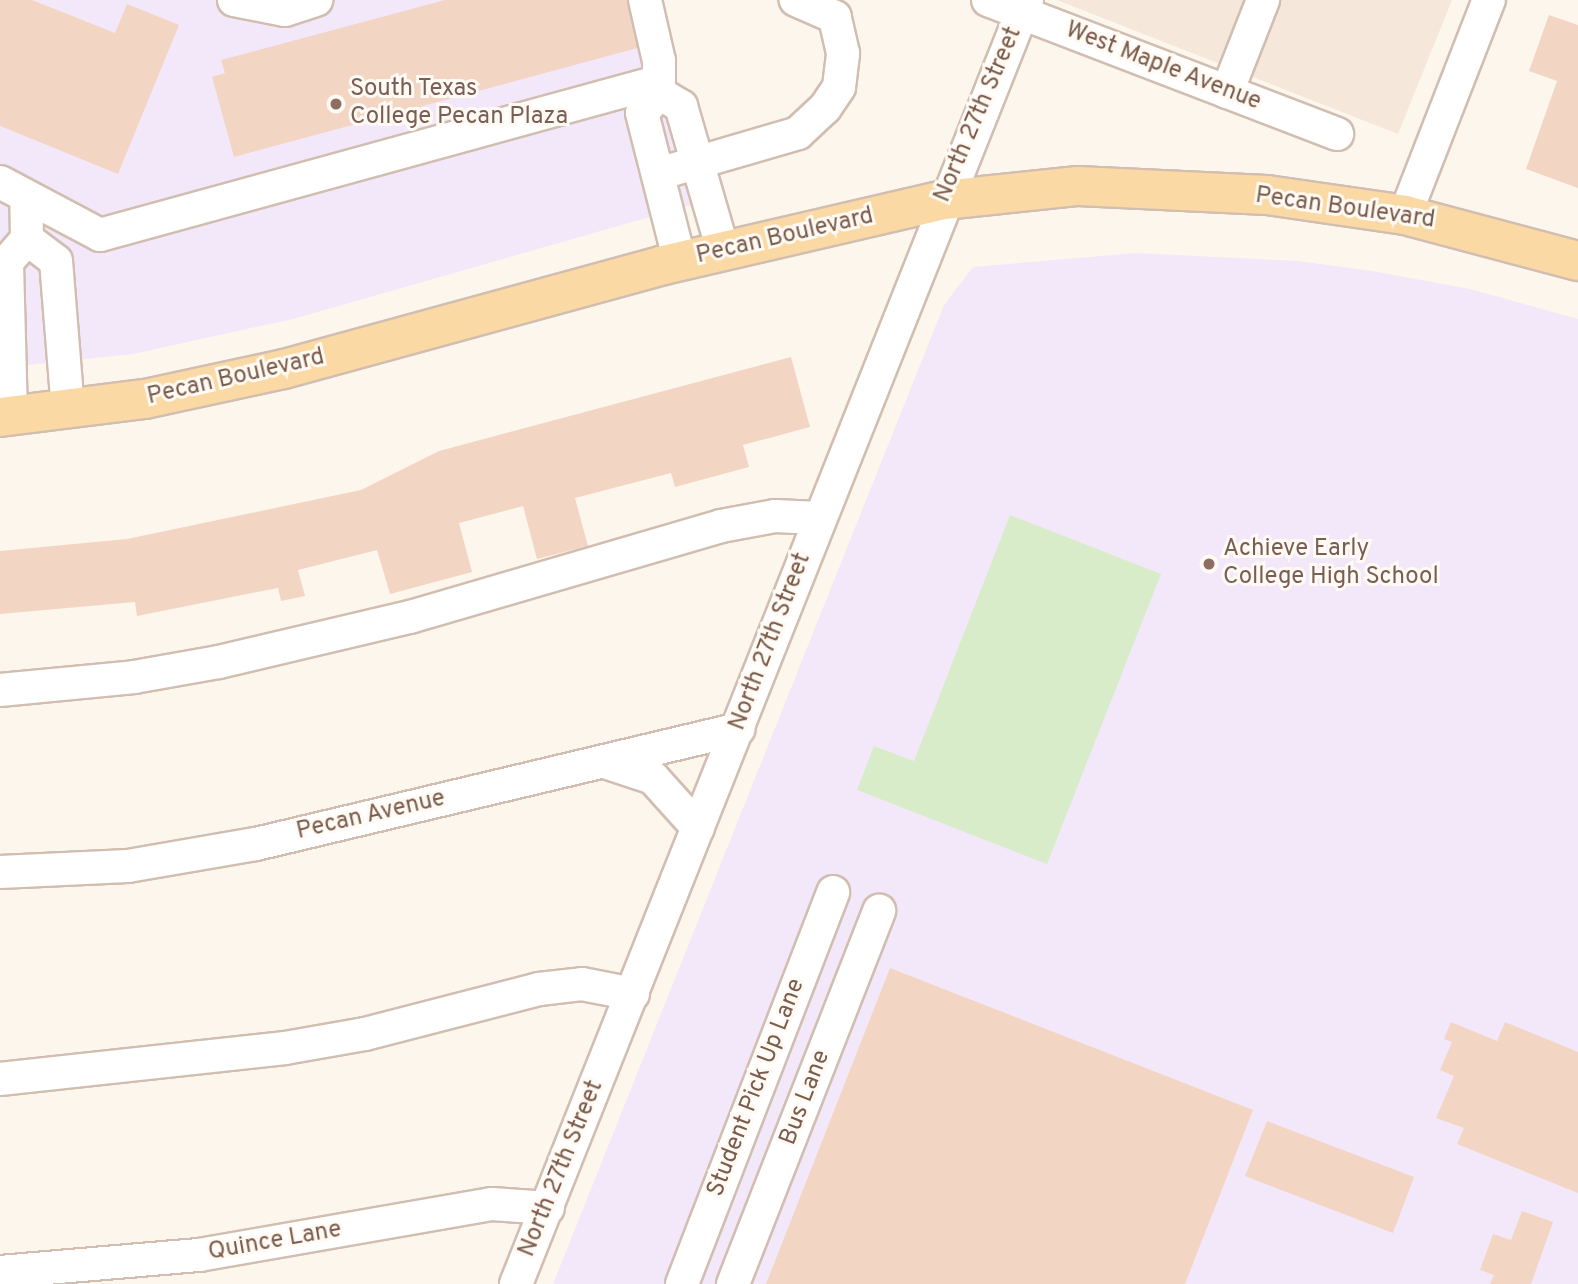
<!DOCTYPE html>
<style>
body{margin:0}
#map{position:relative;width:1578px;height:1284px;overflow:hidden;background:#fdf6ec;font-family:Overpass,sans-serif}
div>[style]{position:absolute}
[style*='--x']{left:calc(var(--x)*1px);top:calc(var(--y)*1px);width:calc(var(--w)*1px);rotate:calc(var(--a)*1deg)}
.residential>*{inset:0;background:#f5e8da}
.education>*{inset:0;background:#f3e8fa}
.green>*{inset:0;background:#d8ecc9}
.building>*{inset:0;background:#f3d5c3}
.roads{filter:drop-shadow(2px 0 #d1beb0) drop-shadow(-2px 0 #d1beb0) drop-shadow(0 2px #d1beb0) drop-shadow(0 -2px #d1beb0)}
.minor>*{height:32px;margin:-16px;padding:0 16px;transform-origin:16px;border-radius:16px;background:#fff}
.major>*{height:38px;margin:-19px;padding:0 19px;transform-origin:19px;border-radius:19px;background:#fbd9a5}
.dots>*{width:19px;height:19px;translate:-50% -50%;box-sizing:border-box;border:4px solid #fffaf3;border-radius:50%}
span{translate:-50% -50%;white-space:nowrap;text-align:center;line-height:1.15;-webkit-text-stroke:6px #fffaf3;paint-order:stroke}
.street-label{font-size:24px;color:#7a5c4d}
.education-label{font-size:24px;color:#785e54}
.left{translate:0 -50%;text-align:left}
</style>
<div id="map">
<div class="residential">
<div style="clip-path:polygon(1057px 0,1452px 0,1398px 134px)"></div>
</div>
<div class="education">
<div style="clip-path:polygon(0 0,641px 0,702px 202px,293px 319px,133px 354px,0 368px)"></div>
<div style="clip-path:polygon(1136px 253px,1298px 261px,1372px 271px,1470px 289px,1578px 319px,1578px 1284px,553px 1284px,944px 305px,973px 267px)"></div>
</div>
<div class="green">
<div style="clip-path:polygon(1010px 515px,1161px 574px,1047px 864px,857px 790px,874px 746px,914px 761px)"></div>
</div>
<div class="building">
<div style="clip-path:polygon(0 0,32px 0,115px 33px,127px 4px,179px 25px,118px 174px,0 126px)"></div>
<div style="clip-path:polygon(445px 0,633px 0,645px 46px,234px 157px,212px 77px,225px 73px,221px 60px)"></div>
<div style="clip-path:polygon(1549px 15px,1578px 25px,1578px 188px,1526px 169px,1557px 81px,1529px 71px)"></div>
<div style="clip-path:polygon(791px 357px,810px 427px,743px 445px,749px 467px,675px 487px,671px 473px,575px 498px,588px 546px,537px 559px,523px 506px,459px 523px,472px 572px,390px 594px,377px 550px,298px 570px,305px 596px,281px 601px,278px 588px,137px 616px,135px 602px,0 614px,0 551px,127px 539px,361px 490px,439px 451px)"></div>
<div style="clip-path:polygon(890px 968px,1253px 1110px,1185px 1284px,766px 1284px)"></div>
<div style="clip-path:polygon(1451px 1022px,1497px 1041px,1505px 1022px,1578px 1052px,1578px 1193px,1457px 1144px,1464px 1128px,1436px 1118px,1454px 1076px,1440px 1070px,1452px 1042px,1444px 1039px)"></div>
<div style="clip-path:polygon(1267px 1121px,1414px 1177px,1393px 1233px,1245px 1176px)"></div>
<div style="clip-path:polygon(1522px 1211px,1553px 1222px,1531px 1284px,1490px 1284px,1494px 1275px,1480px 1270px,1493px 1234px,1511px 1240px)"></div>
</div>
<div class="roads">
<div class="minor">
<div style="--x:234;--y:0;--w:52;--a:11.1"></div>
<div style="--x:285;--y:10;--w:33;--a:-18"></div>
<div style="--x:645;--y:0;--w:63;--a:77.1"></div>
<div style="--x:659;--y:61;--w:32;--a:90"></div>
<div style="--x:659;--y:93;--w:26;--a:31"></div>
<div style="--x:681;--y:106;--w:151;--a:73.8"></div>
<div style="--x:988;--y:0;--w:374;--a:21"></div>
<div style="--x:1227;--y:92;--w:99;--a:-68.6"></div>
<div style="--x:659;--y:93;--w:26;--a:130"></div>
<div style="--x:642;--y:113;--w:154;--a:75.7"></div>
<div style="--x:658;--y:174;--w:146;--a:-16.3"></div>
<div style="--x:798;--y:133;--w:37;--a:-43"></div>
<div style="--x:825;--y:108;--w:25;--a:-56"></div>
<div style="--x:839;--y:87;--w:34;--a:-83"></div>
<div style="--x:843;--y:53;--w:37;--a:-103"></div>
<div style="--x:835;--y:17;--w:43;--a:-156.4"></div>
<div style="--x:0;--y:182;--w:113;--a:27.9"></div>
<div style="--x:100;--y:235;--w:578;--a:-15.36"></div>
<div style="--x:1405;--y:215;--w:231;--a:-68.7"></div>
<div style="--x:27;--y:239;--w:36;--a:37"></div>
<div style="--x:56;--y:261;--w:150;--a:85.4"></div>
<div style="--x:11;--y:416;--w:154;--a:-91.5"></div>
<div style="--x:7;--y:262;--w:30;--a:-49"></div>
<div style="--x:27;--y:239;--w:39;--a:-91"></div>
<div style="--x:0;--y:690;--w:135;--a:-5.5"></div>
<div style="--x:134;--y:677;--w:86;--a:-10"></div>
<div style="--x:219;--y:662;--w:196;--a:-13.3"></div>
<div style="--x:410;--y:617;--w:324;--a:-16.3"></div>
<div style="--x:721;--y:526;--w:55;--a:-10.5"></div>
<div style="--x:775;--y:516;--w:44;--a:2.6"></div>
<div style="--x:605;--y:762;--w:51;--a:18.4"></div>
<div style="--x:653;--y:778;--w:67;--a:48"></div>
<div style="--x:0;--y:872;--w:128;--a:-2.7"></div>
<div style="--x:128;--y:866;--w:130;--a:-9.8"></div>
<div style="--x:256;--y:844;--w:496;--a:-13.4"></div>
<div style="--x:0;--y:1079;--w:287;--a:-6.2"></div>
<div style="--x:285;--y:1048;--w:81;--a:-9.9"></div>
<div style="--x:365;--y:1034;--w:180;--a:-14.5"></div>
<div style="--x:539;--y:989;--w:43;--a:-6.6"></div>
<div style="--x:582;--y:984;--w:52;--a:11.1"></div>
<div style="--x:0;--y:1272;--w:200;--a:-4.9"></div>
<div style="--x:199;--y:1255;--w:297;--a:-9.9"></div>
<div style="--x:492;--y:1204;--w:56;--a:4.1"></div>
<div style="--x:516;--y:1284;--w:1382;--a:-68.3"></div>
<div style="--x:682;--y:1284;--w:420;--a:-68.9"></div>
<div style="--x:733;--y:1284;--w:401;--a:-68.6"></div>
</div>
<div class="major">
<div style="--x:0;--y:417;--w:146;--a:-7.1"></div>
<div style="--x:145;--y:399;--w:142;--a:-12.2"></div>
<div style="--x:284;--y:369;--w:394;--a:-15.3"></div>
<div style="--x:664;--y:265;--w:287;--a:-13.1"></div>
<div style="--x:944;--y:200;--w:135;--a:-6"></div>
<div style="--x:1078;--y:186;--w:189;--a:2.7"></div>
<div style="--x:1267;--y:195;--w:139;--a:8.2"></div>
<div style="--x:1405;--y:215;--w:179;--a:14.9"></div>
</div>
</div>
<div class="dots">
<div style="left:336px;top:104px;background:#8d6e63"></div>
<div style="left:1209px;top:564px;background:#8d6e63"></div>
</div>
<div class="street-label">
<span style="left:1163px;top:67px;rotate:21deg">West Maple Avenue</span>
<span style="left:979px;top:115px;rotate:-67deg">North 27th Street</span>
<span style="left:1345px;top:209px;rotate:8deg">Pecan Boulevard</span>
<span style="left:785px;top:237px;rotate:-13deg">Pecan Boulevard</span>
<span style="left:236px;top:378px;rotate:-13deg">Pecan Boulevard</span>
<span style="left:771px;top:642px;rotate:-69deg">North 27th Street</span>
<span style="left:371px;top:816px;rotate:-13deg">Pecan Avenue</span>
<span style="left:757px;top:1088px;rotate:-69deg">Student Pick Up Lane</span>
<span style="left:806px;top:1098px;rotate:-69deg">Bus Lane</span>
<span style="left:562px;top:1169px;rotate:-68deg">North 27th Street</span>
<span style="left:275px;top:1242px;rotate:-10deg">Quince Lane</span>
</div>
<div class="education-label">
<span class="left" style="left:350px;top:104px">South Texas<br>College Pecan Plaza</span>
<span class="left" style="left:1223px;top:564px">Achieve Early<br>College High School</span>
</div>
</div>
